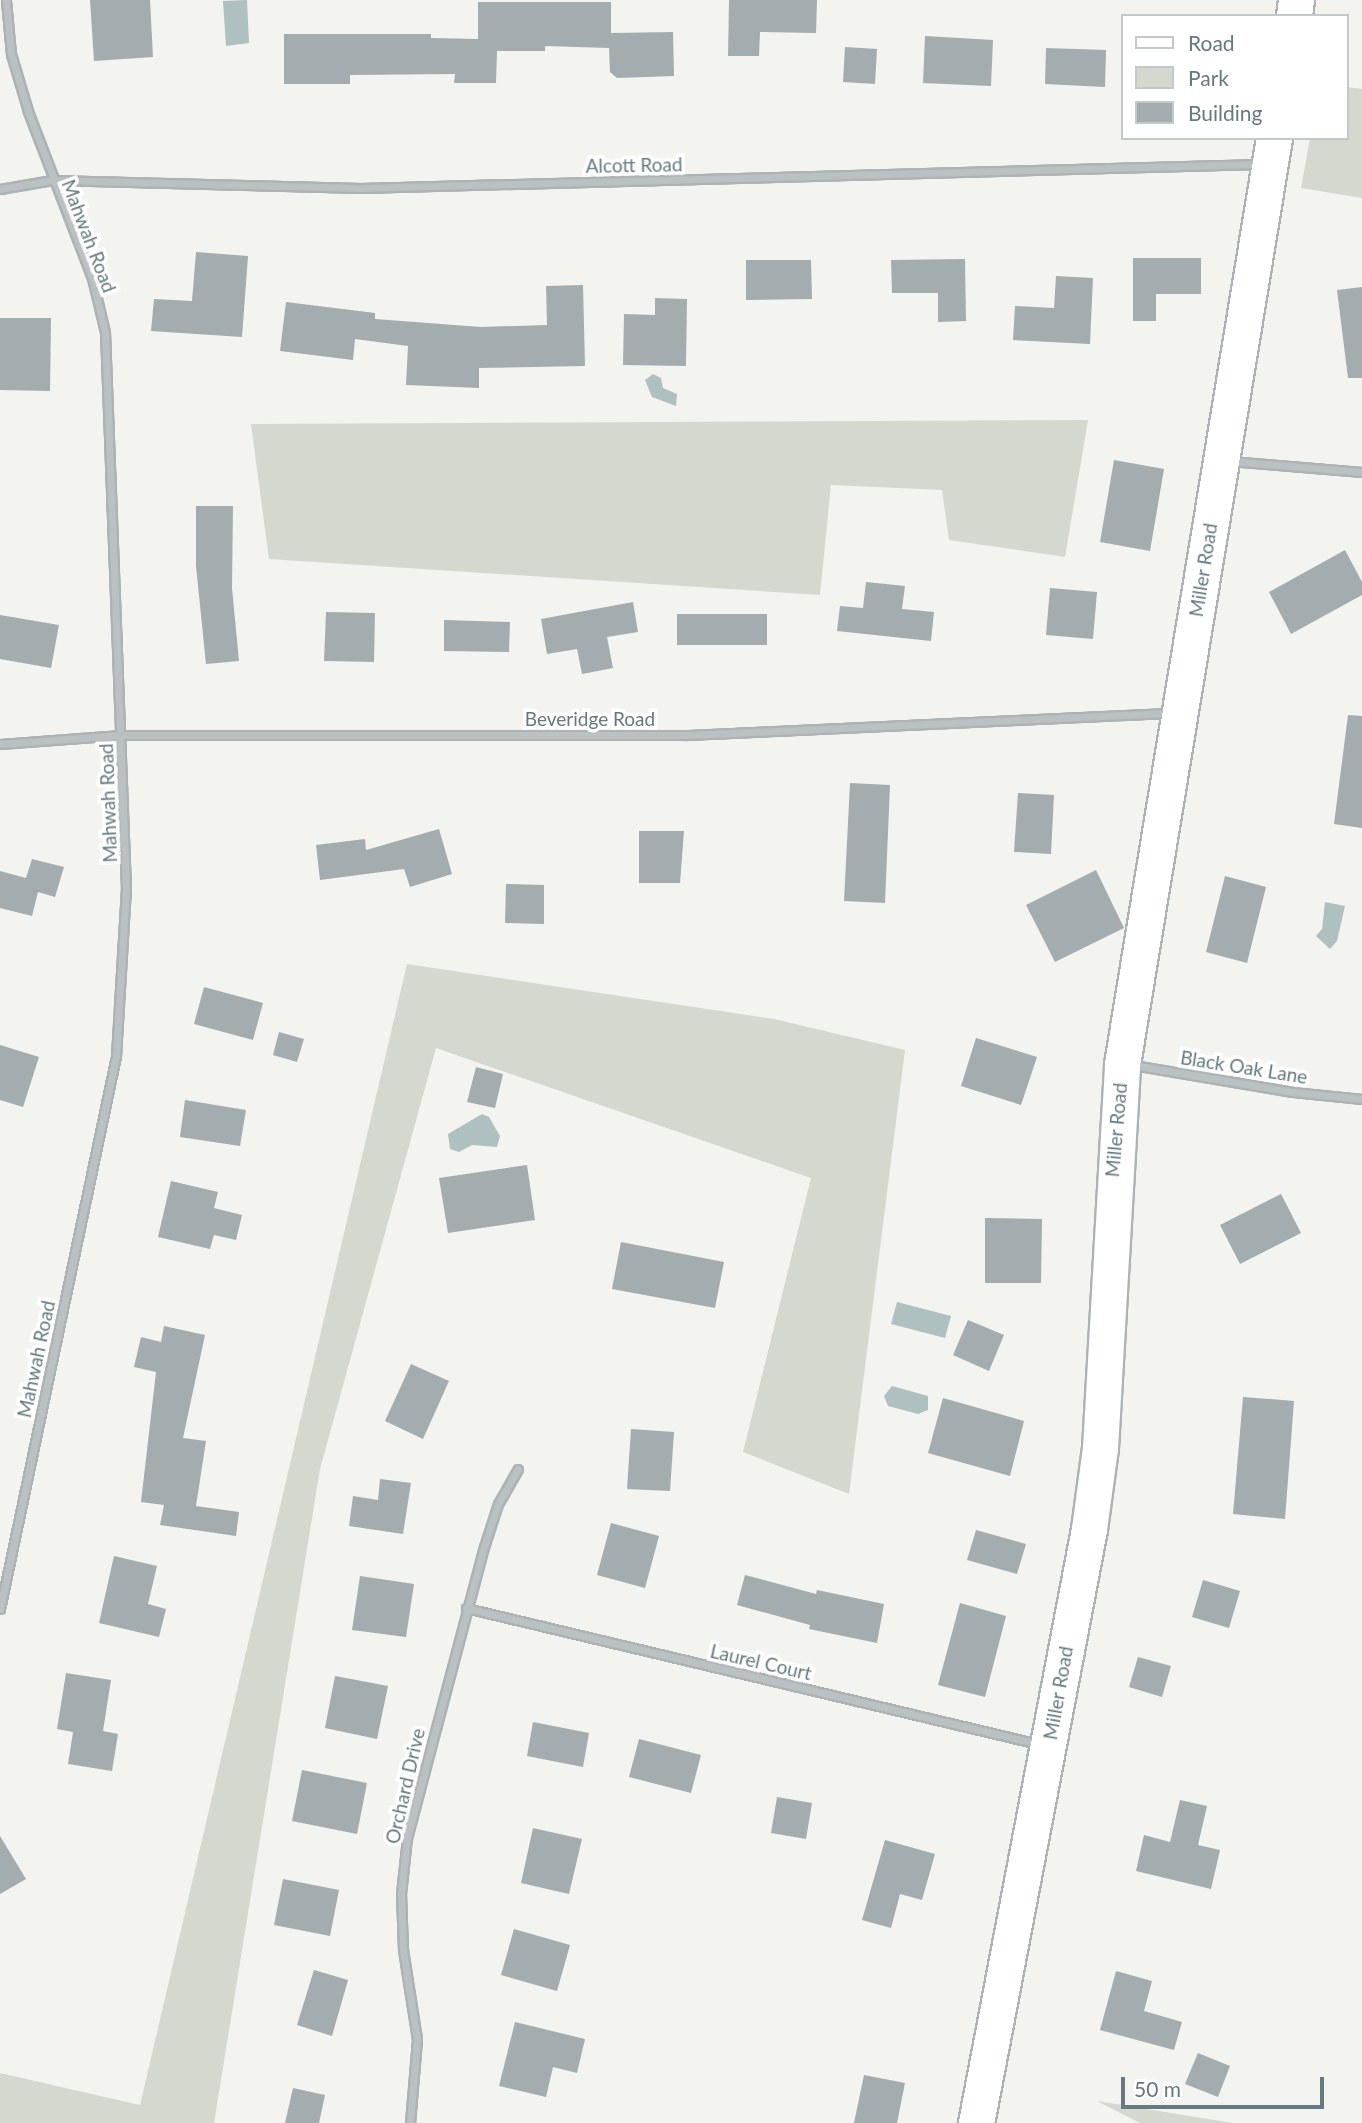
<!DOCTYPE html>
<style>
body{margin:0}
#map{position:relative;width:1362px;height:2123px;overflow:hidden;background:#f3f3f0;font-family:Lato,sans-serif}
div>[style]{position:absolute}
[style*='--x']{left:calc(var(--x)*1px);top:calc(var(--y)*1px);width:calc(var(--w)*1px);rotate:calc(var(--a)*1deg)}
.green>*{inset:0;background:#d4d8cf}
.water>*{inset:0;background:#afc0c0}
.building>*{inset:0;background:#a3acae}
.roads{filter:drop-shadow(2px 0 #abb3b5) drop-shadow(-2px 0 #abb3b5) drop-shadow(0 2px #abb3b5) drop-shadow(0 -2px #abb3b5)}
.street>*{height:7px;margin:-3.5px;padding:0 3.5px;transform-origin:3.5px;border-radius:3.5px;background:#bbc0c2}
.secondary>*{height:35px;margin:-17.5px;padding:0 17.5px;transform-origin:17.5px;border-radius:17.5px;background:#fff}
span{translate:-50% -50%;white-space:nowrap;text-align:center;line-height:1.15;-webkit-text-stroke:7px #fff;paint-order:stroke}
.street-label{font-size:19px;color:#65797e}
.legend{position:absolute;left:1121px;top:14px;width:228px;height:126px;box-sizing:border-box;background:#fff;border:2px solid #c1c9cb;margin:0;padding:9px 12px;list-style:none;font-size:21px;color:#65797e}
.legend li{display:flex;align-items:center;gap:14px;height:35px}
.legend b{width:35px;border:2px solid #c1c9cb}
.scale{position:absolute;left:1121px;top:2077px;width:203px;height:32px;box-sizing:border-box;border:4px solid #65797e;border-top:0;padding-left:9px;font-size:21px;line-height:24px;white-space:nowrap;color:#65797e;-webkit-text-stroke:5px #fff;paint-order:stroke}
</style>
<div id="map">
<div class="green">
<div style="clip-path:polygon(1346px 87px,1362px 89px,1362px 198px,1301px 188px,1310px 138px,1346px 138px)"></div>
<div style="clip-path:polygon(1088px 420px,1065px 557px,949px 540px,942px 490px,831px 485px,820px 595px,269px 559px,251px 424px)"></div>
<div style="clip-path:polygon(407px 964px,774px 1019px,905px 1050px,849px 1494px,743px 1452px,811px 1178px,436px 1048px,320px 1469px,214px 2123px,0 2123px,0 2073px,140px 2105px)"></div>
<div style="clip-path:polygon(1097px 2101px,1233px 2123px,1140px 2123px)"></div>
</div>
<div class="water">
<div style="clip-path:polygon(247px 0,249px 43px,226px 46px,223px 1px)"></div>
<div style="clip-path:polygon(653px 374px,661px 378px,663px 388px,677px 394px,676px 406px,652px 397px,645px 380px)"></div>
<div style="clip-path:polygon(1325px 902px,1345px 906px,1337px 941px,1330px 949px,1316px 936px,1322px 929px)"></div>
<div style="clip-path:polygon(482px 1114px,489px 1117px,500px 1136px,497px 1147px,472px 1145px,459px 1152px,450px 1149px,448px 1134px)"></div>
<div style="clip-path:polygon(897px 1302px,951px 1316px,945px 1338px,891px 1324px)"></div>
<div style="clip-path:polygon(892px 1386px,928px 1396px,928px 1410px,918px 1414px,888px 1406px,884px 1396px)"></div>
</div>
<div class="building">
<div style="clip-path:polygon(90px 0,150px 0,153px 57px,94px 61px)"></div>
<div style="clip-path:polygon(729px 0,817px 0,816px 33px,760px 32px,759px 56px,728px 56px)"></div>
<div style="clip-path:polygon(478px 2px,611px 2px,611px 33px,673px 32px,674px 76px,617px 78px,610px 72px,609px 48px,545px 46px,545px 51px,497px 51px,496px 83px,454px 83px,455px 74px,350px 75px,350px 84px,284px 84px,284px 34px,431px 34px,431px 38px,478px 39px)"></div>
<div style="clip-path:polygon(925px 36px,993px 40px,991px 86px,923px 83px)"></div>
<div style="clip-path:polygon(845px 47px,877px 49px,875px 84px,843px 82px)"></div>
<div style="clip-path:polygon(1046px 48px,1106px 50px,1105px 87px,1045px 84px)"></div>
<div style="clip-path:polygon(196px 252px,248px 256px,242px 337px,151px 331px,154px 299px,192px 301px)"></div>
<div style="clip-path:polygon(1133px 258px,1201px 258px,1201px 294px,1156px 294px,1156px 321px,1133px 321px)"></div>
<div style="clip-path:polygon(965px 259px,966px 321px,938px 322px,938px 293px,892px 293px,891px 260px)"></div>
<div style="clip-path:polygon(746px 260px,811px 260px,812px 299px,746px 300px)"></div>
<div style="clip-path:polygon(1056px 276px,1093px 278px,1090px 344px,1013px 340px,1015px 306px,1054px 308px)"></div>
<div style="clip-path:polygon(583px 285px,585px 366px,479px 368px,479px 388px,406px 385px,408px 346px,355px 339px,353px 360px,280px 351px,286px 302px,375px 313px,375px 319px,481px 327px,547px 325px,546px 286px)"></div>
<div style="clip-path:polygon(1362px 287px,1362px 378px,1348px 378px,1337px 290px)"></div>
<div style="clip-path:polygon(655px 298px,687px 299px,686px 366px,623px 365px,624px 314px,655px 315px)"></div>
<div style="clip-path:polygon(0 318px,51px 318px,50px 391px,0 390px)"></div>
<div style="clip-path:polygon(1114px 460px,1164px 469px,1150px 551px,1100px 542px)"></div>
<div style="clip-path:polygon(196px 506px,233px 506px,232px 588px,239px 661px,206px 664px,196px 566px)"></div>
<div style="clip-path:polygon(1345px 550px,1362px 582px,1362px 595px,1291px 634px,1269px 592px)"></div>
<div style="clip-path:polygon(866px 582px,905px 586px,902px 609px,934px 612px,931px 641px,837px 631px,840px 606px,863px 608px)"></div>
<div style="clip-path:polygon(1050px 588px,1097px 592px,1093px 639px,1046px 635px)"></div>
<div style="clip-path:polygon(633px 602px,638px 632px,607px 637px,613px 668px,582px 674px,577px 649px,547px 654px,541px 619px)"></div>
<div style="clip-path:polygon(326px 612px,375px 613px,374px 662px,324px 661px)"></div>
<div style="clip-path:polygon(677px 614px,767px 614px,767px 645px,677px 645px)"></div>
<div style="clip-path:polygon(0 615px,59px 625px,51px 668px,0 659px)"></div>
<div style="clip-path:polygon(444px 620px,510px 622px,509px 652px,444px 651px)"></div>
<div style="clip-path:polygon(1348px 715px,1362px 716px,1362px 828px,1334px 824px)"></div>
<div style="clip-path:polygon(850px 783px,890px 785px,885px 903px,844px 901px)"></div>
<div style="clip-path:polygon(1018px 793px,1054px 795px,1051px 854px,1014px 852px)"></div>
<div style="clip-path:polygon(439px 829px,452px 874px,410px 887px,404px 869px,320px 880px,316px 845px,365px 839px,366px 850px)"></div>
<div style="clip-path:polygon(639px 831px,684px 831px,680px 883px,639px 883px)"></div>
<div style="clip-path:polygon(32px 859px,64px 867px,55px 897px,38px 892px,32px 916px,0 908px,0 871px,26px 878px)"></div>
<div style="clip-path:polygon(1096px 870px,1124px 928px,1055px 962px,1026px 905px)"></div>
<div style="clip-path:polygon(1225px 876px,1266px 887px,1247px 963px,1206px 952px)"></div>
<div style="clip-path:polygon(506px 884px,544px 885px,544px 924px,505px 923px)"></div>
<div style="clip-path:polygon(204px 987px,263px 1003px,253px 1040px,194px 1024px)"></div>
<div style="clip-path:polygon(279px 1032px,304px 1039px,297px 1062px,273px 1055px)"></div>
<div style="clip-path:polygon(976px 1038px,1037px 1057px,1021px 1105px,961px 1086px)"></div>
<div style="clip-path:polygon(0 1045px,39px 1057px,23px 1107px,0 1100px)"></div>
<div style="clip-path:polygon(476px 1067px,503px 1074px,495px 1108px,467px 1102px)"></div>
<div style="clip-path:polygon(185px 1100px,246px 1110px,240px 1146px,180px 1137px)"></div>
<div style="clip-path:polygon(527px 1165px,535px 1220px,448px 1233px,439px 1178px)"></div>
<div style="clip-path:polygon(171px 1181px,218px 1192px,214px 1208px,242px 1215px,236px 1240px,214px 1235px,210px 1249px,158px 1237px)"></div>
<div style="clip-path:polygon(1281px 1194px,1301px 1233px,1240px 1264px,1220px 1225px)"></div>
<div style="clip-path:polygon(985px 1218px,1042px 1219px,1041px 1283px,985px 1283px)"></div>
<div style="clip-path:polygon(621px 1242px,724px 1262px,715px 1308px,612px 1289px)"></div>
<div style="clip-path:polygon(968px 1320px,1004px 1335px,989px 1371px,953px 1355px)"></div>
<div style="clip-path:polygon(164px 1326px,205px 1335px,183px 1438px,206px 1441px,196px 1506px,239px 1512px,236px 1536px,160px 1525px,164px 1505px,141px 1502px,156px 1372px,134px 1367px,141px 1337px,161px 1342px)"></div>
<div style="clip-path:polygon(411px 1364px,449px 1381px,423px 1439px,385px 1421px)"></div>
<div style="clip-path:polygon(1243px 1397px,1294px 1401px,1285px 1519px,1233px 1514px)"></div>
<div style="clip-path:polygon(943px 1398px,1024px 1421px,1010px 1476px,928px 1453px)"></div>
<div style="clip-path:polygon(631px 1429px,674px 1432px,670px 1491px,627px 1489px)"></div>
<div style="clip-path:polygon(380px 1479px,411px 1483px,403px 1534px,349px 1526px,353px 1496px,378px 1500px)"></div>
<div style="clip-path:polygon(611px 1523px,659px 1536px,645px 1588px,597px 1575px)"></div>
<div style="clip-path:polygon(976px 1530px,1026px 1544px,1017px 1574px,967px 1560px)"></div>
<div style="clip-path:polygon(114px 1556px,157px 1566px,148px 1604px,166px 1609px,159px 1637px,99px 1623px)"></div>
<div style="clip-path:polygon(745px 1575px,816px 1594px,817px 1590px,884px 1604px,877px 1643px,809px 1629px,810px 1625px,737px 1605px)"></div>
<div style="clip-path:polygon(360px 1576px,414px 1584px,406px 1637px,352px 1630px)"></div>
<div style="clip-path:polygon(1203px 1580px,1240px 1591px,1229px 1628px,1192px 1617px)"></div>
<div style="clip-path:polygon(960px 1603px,1006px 1616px,985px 1697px,938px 1685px)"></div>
<div style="clip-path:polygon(1138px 1657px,1171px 1666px,1162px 1697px,1129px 1687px)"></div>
<div style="clip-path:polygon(66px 1673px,111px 1680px,103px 1731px,118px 1734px,112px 1771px,68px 1764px,73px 1732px,57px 1729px)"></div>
<div style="clip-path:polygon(335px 1676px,388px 1686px,377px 1739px,325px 1728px)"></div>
<div style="clip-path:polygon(533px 1722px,589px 1733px,583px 1767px,527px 1756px)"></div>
<div style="clip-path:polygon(639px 1739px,701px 1755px,691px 1793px,629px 1777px)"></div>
<div style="clip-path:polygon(302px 1770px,367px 1783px,357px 1834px,292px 1821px)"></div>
<div style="clip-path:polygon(777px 1797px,812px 1803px,806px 1839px,771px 1833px)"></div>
<div style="clip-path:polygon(1180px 1800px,1207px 1806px,1198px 1845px,1220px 1850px,1211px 1889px,1136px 1871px,1144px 1835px,1170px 1842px)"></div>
<div style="clip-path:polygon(533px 1828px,582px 1839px,569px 1894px,521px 1883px)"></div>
<div style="clip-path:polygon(0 1836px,26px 1879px,0 1894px)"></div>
<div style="clip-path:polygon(885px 1840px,935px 1854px,922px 1900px,900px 1894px,891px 1928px,862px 1920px)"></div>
<div style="clip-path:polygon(283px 1879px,339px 1890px,330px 1936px,274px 1925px)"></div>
<div style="clip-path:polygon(514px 1929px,570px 1945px,557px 1991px,501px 1975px)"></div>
<div style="clip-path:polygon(314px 1970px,348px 1980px,332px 2036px,297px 2025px)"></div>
<div style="clip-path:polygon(1116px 1971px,1152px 1981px,1144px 2011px,1182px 2022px,1174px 2050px,1100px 2030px)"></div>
<div style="clip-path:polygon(515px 2022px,585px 2039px,577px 2073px,553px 2067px,546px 2097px,499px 2086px)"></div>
<div style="clip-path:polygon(1198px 2053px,1230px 2066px,1218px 2097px,1185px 2084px)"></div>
<div style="clip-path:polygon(864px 2075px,905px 2083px,897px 2123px,854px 2123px)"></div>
<div style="clip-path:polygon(293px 2088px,325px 2095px,319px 2123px,285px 2123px)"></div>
</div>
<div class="roads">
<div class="street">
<div style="--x:0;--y:189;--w:53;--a:-9.8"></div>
<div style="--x:52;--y:180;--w:309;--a:1.5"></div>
<div style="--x:361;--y:188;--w:900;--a:-1.53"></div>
<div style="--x:1230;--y:461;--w:132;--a:4.8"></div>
<div style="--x:0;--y:744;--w:121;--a:-4.3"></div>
<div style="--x:121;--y:735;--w:565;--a:0"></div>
<div style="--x:686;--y:735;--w:485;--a:-2.6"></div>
<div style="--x:1133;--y:1065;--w:162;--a:9.6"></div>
<div style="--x:1293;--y:1092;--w:69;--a:5.8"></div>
<div style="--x:466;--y:1608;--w:588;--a:13.37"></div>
<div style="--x:0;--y:1609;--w:565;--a:-78.15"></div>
<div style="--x:116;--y:1056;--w:167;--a:-86.6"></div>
<div style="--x:126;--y:889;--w:557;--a:-92.16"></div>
<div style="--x:105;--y:332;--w:56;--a:-103.5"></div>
<div style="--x:92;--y:278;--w:179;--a:-111"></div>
<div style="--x:28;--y:111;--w:59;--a:-106.6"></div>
<div style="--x:11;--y:54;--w:54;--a:-95.3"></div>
<div style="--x:410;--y:2123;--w:84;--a:-85.2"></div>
<div style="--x:417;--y:2039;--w:90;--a:-98.9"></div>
<div style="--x:403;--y:1950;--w:56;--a:-92"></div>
<div style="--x:401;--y:1894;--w:56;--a:-83.9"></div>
<div style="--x:407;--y:1838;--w:301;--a:-75.2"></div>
<div style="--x:484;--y:1547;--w:45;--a:-72"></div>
<div style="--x:498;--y:1504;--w:40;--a:-60.3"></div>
</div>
<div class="secondary">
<div style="--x:1294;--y:16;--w:16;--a:-83"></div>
<div style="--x:976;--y:2123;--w:605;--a:-79.23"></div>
<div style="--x:1089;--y:1529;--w:82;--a:-82.3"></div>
<div style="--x:1100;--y:1448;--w:385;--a:-86.7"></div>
<div style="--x:1122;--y:1064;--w:938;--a:-80.68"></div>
</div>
</div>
<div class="street-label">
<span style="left:634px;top:165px;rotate:-1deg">Alcott Road</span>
<span style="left:89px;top:236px;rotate:69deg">Mahwah Road</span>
<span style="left:1203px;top:570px;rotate:-81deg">Miller Road</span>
<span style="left:590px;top:719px">Beveridge Road</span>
<span style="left:108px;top:803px;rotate:-92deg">Mahwah Road</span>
<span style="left:1244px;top:1067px;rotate:9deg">Black Oak Lane</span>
<span style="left:1116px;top:1130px;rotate:-85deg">Miller Road</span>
<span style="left:36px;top:1359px;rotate:-78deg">Mahwah Road</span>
<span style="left:761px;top:1662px;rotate:13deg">Laurel Court</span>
<span style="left:1058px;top:1693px;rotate:-80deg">Miller Road</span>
<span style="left:405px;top:1786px;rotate:-77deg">Orchard Drive</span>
</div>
<ul class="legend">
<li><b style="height:9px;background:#fff"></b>Road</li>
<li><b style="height:19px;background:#d4d8cf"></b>Park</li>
<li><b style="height:19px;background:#a3acae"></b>Building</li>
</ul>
<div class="scale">50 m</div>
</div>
